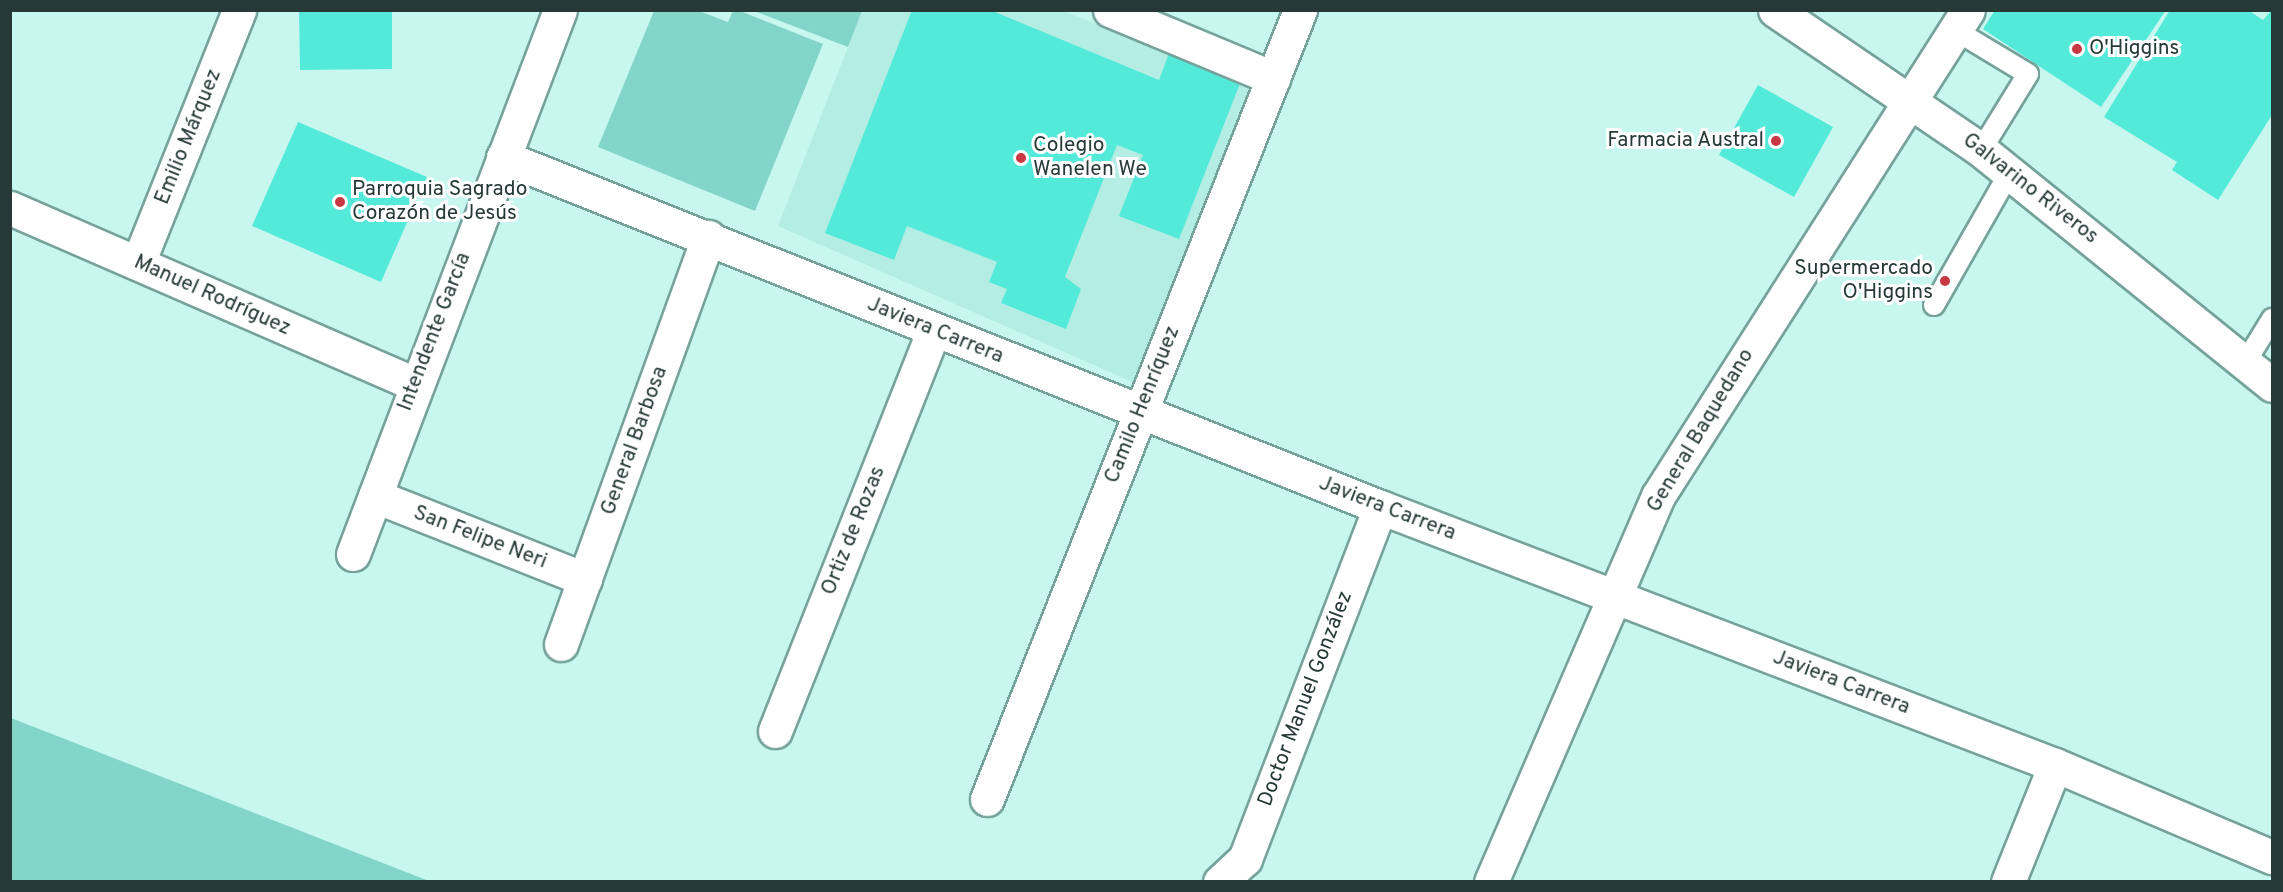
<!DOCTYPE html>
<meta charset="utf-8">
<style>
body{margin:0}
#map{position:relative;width:2283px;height:892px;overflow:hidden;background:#c8f7f0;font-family:Overpass,sans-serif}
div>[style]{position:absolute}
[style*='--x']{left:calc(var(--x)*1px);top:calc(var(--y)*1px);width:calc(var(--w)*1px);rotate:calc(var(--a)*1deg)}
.built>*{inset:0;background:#b3ede4}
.green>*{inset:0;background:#83d5c9}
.building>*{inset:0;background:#54ead9}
.roads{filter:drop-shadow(2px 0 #75a29b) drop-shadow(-2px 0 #75a29b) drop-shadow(0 2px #75a29b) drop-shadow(0 -2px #75a29b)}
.lane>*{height:20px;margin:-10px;padding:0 10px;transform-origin:10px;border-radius:10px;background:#fff}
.street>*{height:33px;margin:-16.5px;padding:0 16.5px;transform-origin:16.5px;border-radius:16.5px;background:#fff}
.secondary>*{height:33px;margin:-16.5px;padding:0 16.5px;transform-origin:16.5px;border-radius:16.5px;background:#fff}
.dots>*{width:16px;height:16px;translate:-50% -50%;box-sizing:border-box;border:3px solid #fff;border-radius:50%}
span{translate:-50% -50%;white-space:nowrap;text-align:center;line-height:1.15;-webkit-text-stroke:6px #fff;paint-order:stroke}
.poi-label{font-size:21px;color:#263936}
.left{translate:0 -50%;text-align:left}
.right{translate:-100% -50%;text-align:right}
.street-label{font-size:21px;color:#263936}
.frame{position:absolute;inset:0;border:12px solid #263936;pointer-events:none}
</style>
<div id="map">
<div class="built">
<div style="clip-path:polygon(862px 11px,1063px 11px,1264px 89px,1148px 389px,778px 226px)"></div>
</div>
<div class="green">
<div style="clip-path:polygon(654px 11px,699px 11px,728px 22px,733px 11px,740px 11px,823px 44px,755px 211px,598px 147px)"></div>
<div style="clip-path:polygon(754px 11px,862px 11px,848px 47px)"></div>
<div style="clip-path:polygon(10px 718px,11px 718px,429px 881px,11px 881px)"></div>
</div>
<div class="building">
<div style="clip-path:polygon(299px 10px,392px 10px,392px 69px,300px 70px)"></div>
<div style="clip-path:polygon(912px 10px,990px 10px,1159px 80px,1169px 53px,1241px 81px,1179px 239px,1119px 216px,1143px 155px,1117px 145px,1065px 277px,1081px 289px,1066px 329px,1001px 303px,1007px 289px,989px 282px,997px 262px,907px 226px,894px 260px,825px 233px)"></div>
<div style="clip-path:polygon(1995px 10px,2166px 10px,2101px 107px,1983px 29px)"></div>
<div style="clip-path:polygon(2170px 10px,2248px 10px,2263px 20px,2272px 10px,2272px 115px,2218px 200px,2172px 170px,2177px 162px,2104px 117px)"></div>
<div style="clip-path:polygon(1758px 85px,1833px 127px,1794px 197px,1719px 155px)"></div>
<div style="clip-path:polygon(298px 122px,427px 177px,381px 282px,252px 226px)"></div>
</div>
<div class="roads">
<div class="lane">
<div style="--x:1955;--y:30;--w:85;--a:31.1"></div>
<div style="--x:2028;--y:74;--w:89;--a:121.7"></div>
<div style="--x:1934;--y:305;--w:153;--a:-60.3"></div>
<div style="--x:2245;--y:363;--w:52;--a:-58.5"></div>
</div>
<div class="street">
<div style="--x:1110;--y:10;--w:177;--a:22.6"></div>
<div style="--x:503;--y:157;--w:944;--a:21.76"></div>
<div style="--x:1380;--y:507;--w:723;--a:20.92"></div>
<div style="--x:2055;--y:765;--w:236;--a:23"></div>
<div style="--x:10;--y:208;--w:441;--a:23.5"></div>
<div style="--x:138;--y:263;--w:272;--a:-68.2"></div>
<div style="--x:375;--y:496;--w:226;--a:21.6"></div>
<div style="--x:353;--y:554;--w:582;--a:-69.17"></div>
<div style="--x:561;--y:644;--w:433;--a:-70.1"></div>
<div style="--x:775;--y:731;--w:430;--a:-68.4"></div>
<div style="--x:987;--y:799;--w:849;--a:-68.36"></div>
<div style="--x:1220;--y:882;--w:34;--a:-43"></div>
<div style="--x:1245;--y:859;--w:377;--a:-69"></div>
<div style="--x:1491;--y:882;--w:421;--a:-66.6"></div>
<div style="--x:1658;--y:496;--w:576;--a:-57.47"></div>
<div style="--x:2008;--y:882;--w:126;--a:-68.1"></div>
</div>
<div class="secondary">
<div style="--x:1775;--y:10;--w:249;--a:34.2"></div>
<div style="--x:1981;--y:150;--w:374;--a:38.9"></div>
</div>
</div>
<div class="dots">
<div style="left:2077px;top:49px;background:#c83842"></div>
<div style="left:1776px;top:141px;background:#c83842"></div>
<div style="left:1021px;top:158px;background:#c83842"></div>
<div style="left:340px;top:202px;background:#c83842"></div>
<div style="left:1945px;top:281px;background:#c83842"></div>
</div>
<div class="poi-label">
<span class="left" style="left:2089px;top:49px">O'Higgins</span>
<span class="right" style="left:1764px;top:141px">Farmacia Austral</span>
<span class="left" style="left:1033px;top:158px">Colegio<br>Wanelen We</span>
<span class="left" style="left:352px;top:202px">Parroquia Sagrado<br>Corazón de Jesús</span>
<span class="right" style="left:1933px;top:281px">Supermercado<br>O'Higgins</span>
</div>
<div class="street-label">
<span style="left:189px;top:137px;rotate:-68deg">Emilio Márquez</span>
<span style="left:2030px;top:189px;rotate:38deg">Galvarino Riveros</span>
<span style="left:212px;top:296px;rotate:24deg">Manuel Rodríguez</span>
<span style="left:935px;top:331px;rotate:22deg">Javiera Carrera</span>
<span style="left:435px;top:332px;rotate:-69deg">Intendente García</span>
<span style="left:1143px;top:405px;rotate:-68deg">Camilo Henríquez</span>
<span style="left:1701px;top:431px;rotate:-59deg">General Baquedano</span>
<span style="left:635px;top:441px;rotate:-70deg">General Barbosa</span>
<span style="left:1387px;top:509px;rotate:21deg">Javiera Carrera</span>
<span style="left:854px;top:531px;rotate:-68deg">Ortiz de Rozas</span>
<span style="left:480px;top:538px;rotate:21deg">San Felipe Neri</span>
<span style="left:1841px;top:683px;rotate:21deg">Javiera Carrera</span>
<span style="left:1306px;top:699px;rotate:-69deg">Doctor Manuel González</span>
</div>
<div class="frame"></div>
</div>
